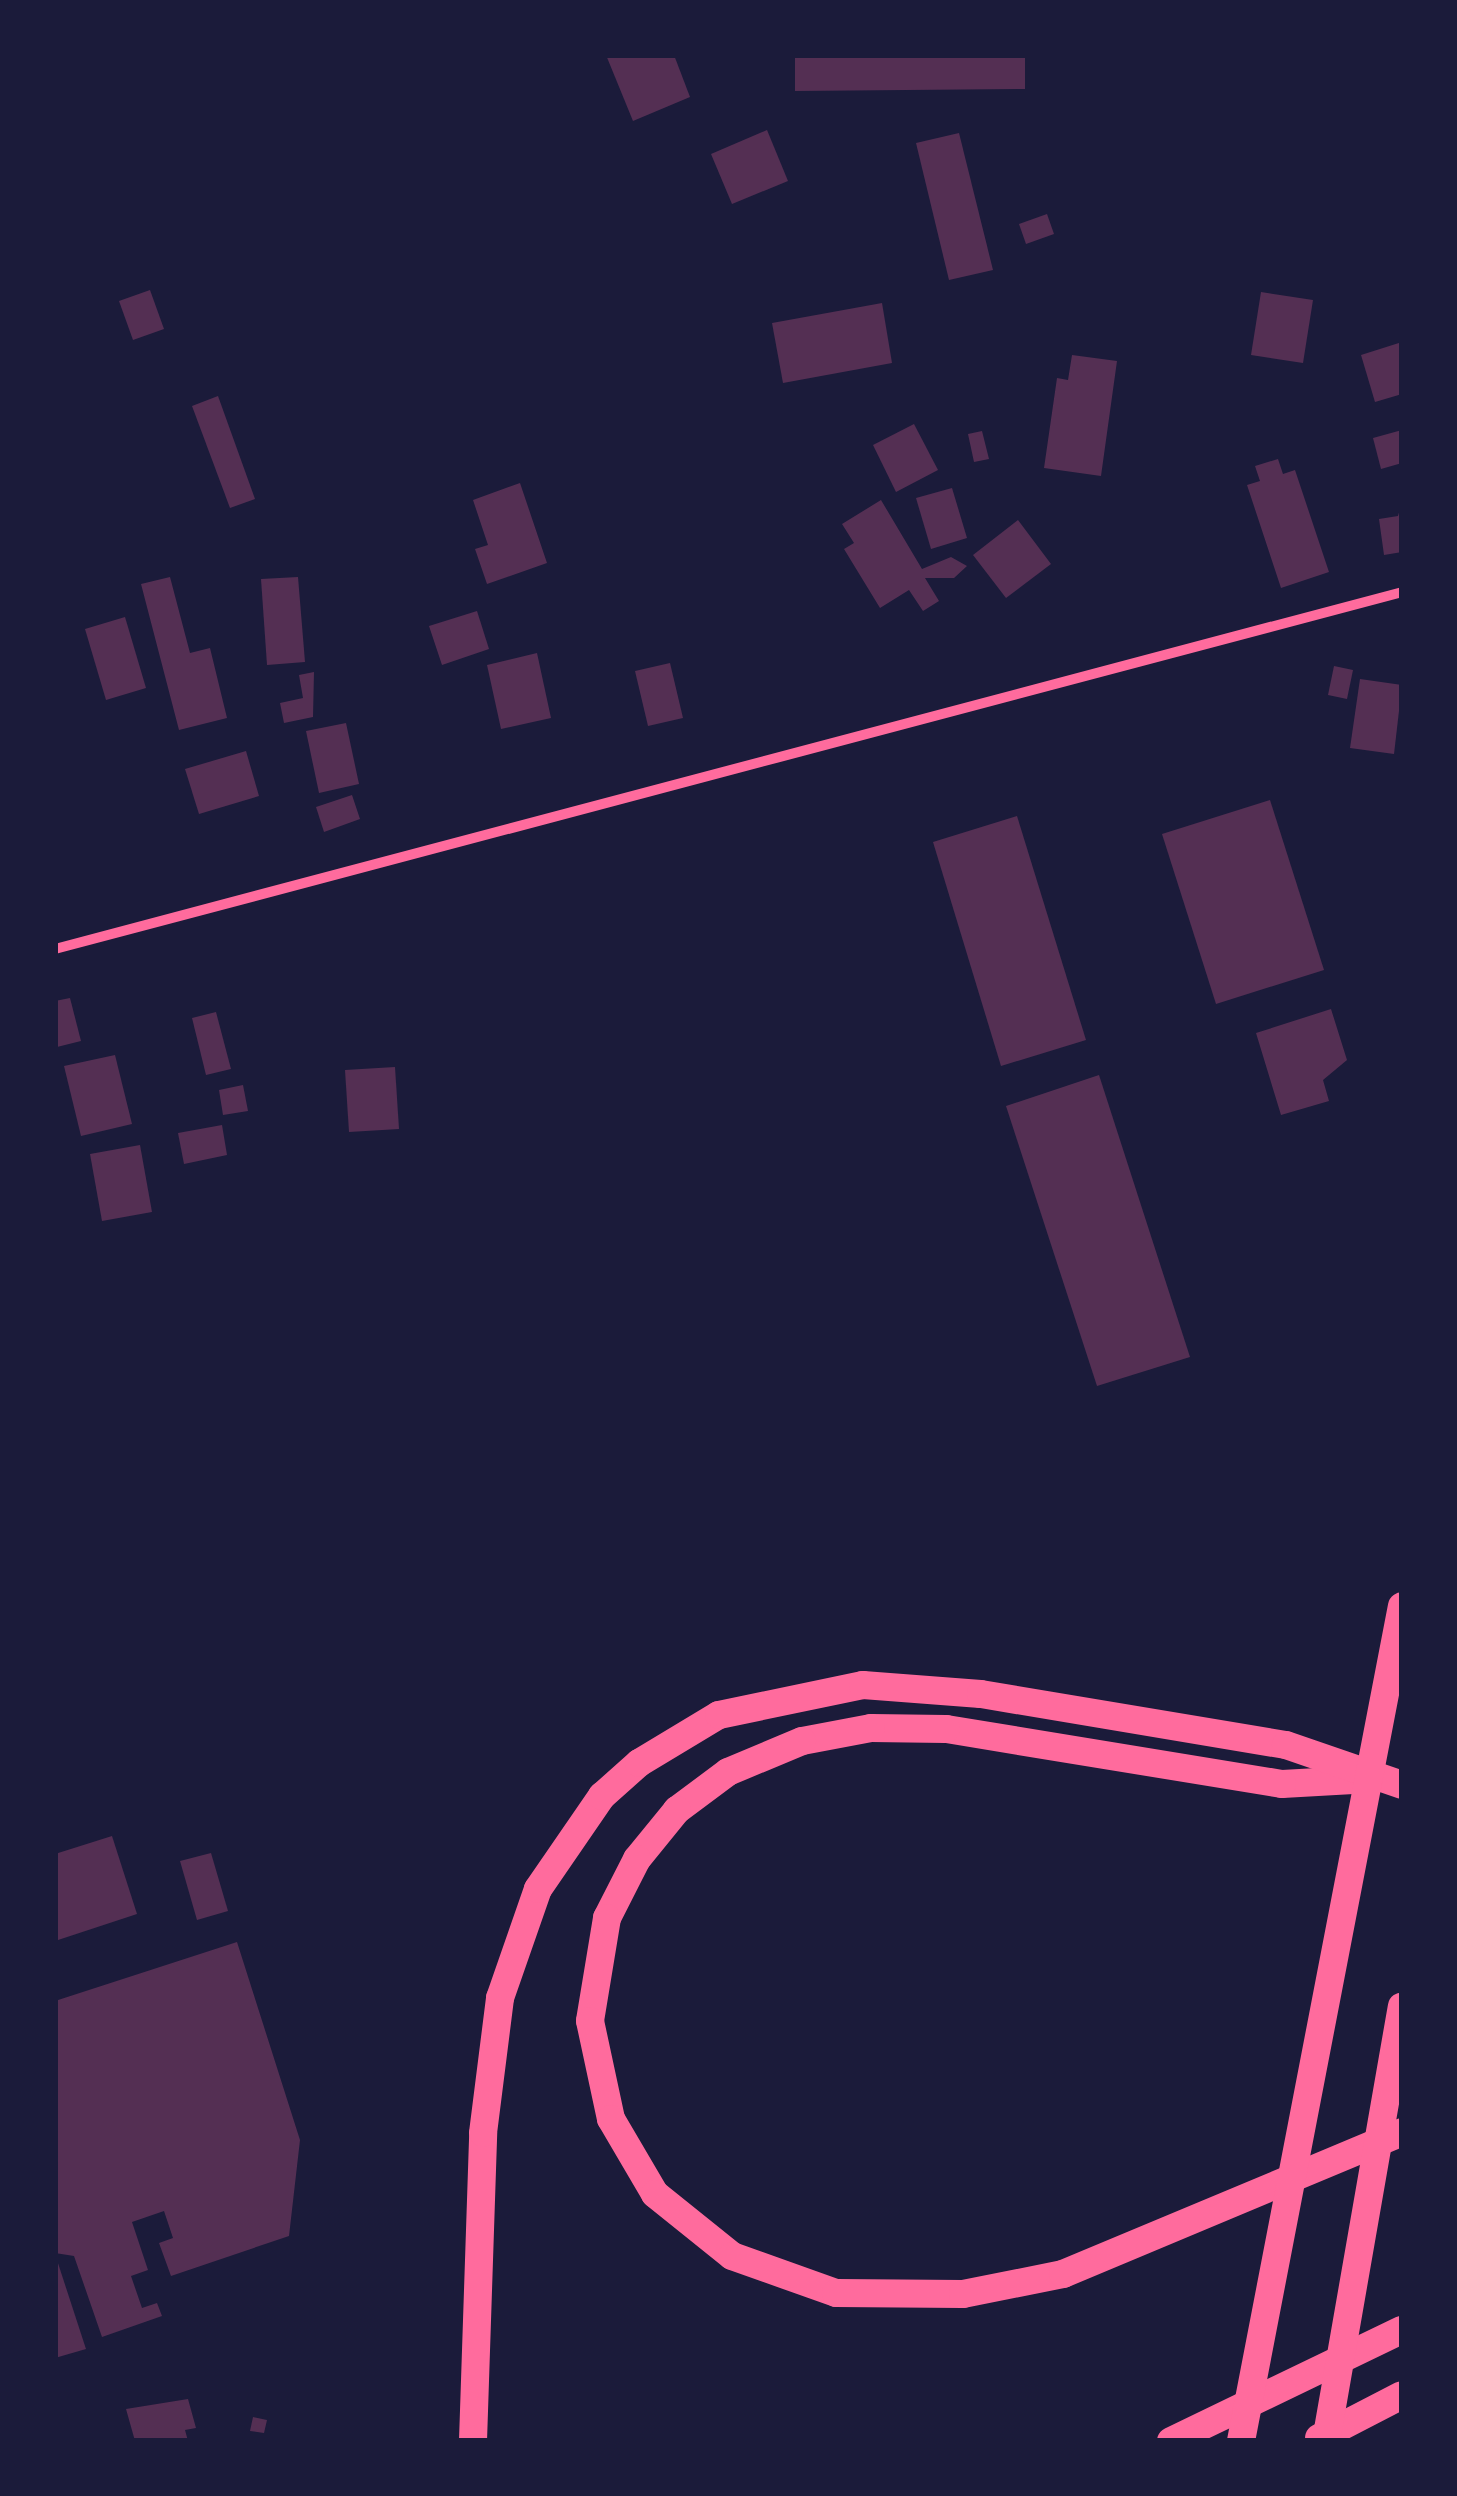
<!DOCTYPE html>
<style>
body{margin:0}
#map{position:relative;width:1457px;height:2496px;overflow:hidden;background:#1b1b3a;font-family:"Zilla Slab",serif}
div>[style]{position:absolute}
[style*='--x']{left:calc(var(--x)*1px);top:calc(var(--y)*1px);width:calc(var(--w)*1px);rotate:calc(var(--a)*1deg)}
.building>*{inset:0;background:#542f53}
.minor>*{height:10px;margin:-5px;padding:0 5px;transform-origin:5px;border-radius:5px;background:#ff6b9d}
.trunk>*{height:28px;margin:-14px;padding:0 14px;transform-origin:14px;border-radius:14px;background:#ff6b9d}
span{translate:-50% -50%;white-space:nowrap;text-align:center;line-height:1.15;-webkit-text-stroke:10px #1b1b3a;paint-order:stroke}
.frame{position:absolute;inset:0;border:58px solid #1b1b3a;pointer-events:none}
</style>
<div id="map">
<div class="building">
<div style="clip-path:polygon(606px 55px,674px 55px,690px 97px,633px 121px)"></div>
<div style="clip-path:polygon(795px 55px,1025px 55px,1025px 89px,795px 91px)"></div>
<div style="clip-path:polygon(767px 130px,788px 181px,732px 204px,711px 154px)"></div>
<div style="clip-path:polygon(959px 133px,993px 270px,949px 280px,916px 143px)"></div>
<div style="clip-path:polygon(1047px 214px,1054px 234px,1026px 244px,1019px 224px)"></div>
<div style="clip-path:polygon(150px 290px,164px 329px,133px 340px,119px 301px)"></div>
<div style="clip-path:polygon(1261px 292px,1313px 300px,1303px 363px,1251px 355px)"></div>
<div style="clip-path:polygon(882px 303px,892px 363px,783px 383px,772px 323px)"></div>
<div style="clip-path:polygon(1402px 342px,1402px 394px,1375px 402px,1361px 355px)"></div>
<div style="clip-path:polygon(1072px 355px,1117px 361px,1101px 476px,1044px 468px,1057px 378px,1068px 380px)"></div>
<div style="clip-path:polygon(218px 396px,255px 499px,230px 508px,192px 406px)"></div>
<div style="clip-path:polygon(914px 424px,938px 470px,896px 492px,873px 445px)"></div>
<div style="clip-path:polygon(1402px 430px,1402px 463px,1381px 469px,1373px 438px)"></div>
<div style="clip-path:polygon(982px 431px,989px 459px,974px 462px,968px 434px)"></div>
<div style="clip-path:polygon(1278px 459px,1283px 474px,1295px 470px,1329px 572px,1281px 588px,1247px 485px,1260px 481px,1255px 466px)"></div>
<div style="clip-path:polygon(520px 483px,547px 563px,487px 584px,475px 549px,488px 545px,473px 500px)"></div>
<div style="clip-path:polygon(952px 488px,967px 538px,931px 549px,916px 498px)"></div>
<div style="clip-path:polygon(881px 500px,922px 569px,951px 557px,967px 566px,954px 578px,925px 578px,939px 601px,923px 611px,909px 590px,880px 608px,844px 549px,854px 543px,842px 524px)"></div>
<div style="clip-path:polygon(1402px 502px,1402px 552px,1384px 555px,1379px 519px,1398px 516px)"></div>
<div style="clip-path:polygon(1018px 520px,1051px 564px,1006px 598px,973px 555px)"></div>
<div style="clip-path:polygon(170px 577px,190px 653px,210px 648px,227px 718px,179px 730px,141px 584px)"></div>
<div style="clip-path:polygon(298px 577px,305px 662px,267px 665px,261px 579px)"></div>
<div style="clip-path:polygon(477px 611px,489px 649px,442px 665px,429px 626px)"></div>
<div style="clip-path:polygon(125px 617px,146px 688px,106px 700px,85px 629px)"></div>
<div style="clip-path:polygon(537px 653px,551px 718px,501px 729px,487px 665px)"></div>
<div style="clip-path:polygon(670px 663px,683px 718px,648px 726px,635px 671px)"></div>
<div style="clip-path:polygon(1334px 666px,1353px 670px,1347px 699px,1328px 695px)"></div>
<div style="clip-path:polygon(314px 672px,313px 717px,284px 723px,280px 703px,303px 698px,299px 675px)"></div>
<div style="clip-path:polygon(1360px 679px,1402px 685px,1394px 754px,1350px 748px)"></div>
<div style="clip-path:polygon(346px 723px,359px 784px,319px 793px,306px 731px)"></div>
<div style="clip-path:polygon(246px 751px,259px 796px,199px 814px,185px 769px)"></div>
<div style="clip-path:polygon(352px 795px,360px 819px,324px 832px,316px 807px)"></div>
<div style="clip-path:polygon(1270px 800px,1324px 970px,1216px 1004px,1162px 834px)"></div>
<div style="clip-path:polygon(1017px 816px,1086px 1040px,1001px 1066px,933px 842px)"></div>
<div style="clip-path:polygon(70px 998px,81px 1041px,57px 1047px,55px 1001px)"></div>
<div style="clip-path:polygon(1331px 1009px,1347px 1060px,1323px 1080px,1329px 1101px,1281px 1115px,1256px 1033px)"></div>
<div style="clip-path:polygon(216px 1012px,231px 1069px,206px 1075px,192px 1018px)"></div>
<div style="clip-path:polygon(115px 1055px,132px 1124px,81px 1136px,64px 1066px)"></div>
<div style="clip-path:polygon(395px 1067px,399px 1129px,349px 1132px,345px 1070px)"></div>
<div style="clip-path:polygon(1099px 1075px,1190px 1357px,1097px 1386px,1006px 1106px)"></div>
<div style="clip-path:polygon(243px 1085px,248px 1111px,223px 1115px,219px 1090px)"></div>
<div style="clip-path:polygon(222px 1125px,227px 1155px,184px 1164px,178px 1133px)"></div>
<div style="clip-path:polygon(140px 1145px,152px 1212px,102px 1221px,90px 1154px)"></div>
<div style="clip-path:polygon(112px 1836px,137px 1914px,55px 1941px,55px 1854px)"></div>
<div style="clip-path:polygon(211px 1853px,228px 1911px,197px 1920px,180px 1861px)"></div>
<div style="clip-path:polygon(237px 1942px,300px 2140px,289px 2236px,171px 2276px,159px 2243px,173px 2238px,164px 2211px,132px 2222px,148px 2270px,131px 2276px,142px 2308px,157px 2303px,162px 2316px,102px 2337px,74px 2256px,55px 2253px,55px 2001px)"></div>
<div style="clip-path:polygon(55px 2254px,86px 2349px,55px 2358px)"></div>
<div style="clip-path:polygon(188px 2399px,196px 2428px,185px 2430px,188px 2441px,135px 2441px,126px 2409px)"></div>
<div style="clip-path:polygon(253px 2417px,267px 2420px,264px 2433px,250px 2431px)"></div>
</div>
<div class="minor">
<div style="--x:55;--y:949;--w:1394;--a:-14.84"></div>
</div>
<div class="trunk">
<div style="--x:1371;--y:1779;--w:89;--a:176.8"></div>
<div style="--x:1282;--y:1784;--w:340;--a:-170.7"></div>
<div style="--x:946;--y:1729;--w:75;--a:-179.2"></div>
<div style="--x:871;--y:1728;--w:70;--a:169.3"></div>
<div style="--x:802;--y:1741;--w:80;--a:157.3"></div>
<div style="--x:728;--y:1772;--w:64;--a:143.3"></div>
<div style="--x:677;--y:1810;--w:63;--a:129.2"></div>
<div style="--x:637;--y:1859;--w:66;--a:117"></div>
<div style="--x:607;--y:1918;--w:104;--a:99.4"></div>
<div style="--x:590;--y:2021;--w:100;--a:77.9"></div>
<div style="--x:611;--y:2119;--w:87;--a:59.6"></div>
<div style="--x:655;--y:2194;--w:99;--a:38.8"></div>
<div style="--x:732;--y:2256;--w:110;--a:19.6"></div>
<div style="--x:836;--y:2293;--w:127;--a:0.5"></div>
<div style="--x:963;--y:2294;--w:102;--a:-11.3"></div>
<div style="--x:1063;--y:2274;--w:368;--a:-22.7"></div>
<div style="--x:1319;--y:2438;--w:93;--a:-27.4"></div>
<div style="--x:473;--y:2441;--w:308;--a:-88.1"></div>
<div style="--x:483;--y:2133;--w:136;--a:-82.8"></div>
<div style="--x:500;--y:1998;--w:115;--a:-70.8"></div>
<div style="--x:538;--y:1889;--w:113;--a:-55.5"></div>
<div style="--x:602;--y:1796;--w:50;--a:-41.7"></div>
<div style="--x:639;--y:1763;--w:93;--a:-31"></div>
<div style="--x:719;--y:1715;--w:147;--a:-11.8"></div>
<div style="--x:863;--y:1685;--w:118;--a:4.4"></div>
<div style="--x:981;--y:1694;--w:309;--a:9.5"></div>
<div style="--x:1286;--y:1745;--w:123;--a:19"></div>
<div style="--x:1171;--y:2441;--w:256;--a:-25.7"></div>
<div style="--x:1241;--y:2441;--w:850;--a:-79.09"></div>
<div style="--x:1326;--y:2441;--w:441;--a:-80.1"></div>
</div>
<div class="frame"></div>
</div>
